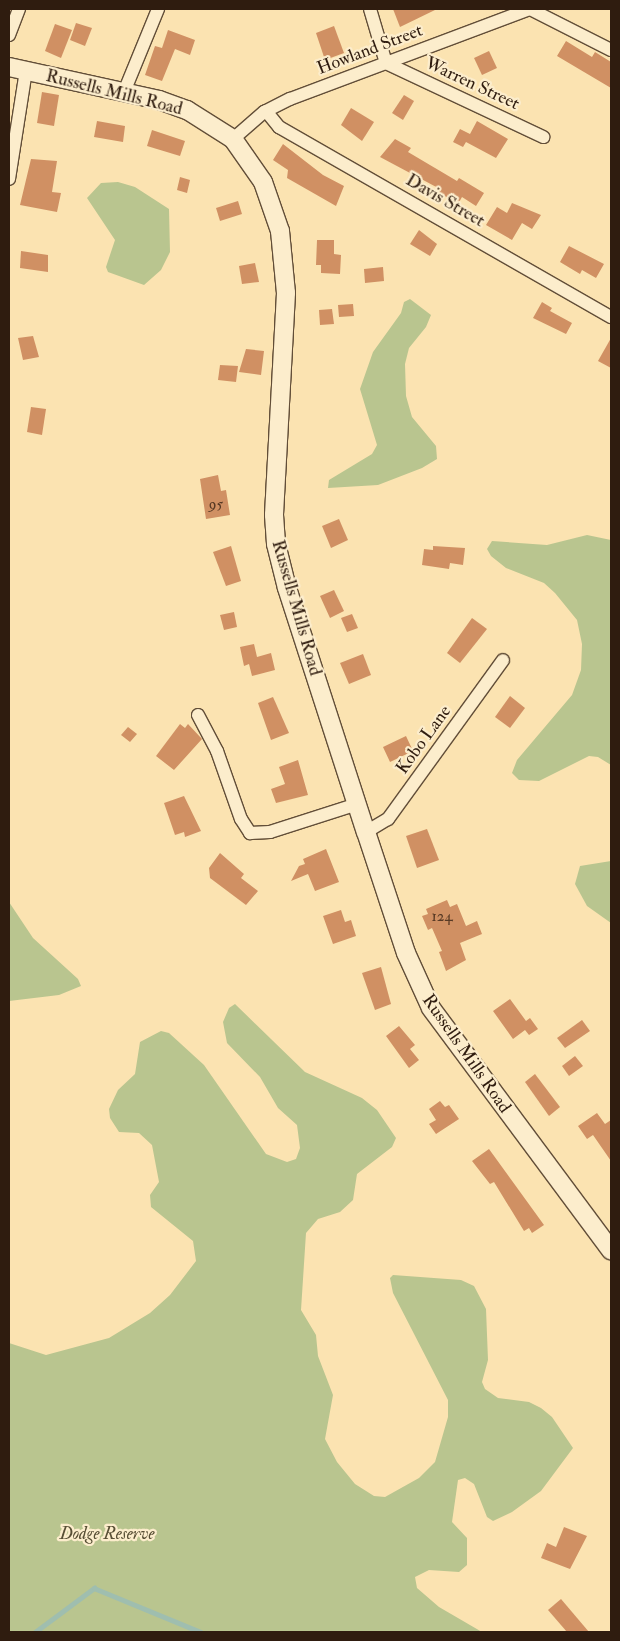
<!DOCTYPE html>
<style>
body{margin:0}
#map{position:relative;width:620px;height:1641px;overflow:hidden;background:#fbe3b1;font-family:"IM FELL Double Pica",serif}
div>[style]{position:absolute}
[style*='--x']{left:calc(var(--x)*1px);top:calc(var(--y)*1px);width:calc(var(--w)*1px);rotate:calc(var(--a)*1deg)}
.green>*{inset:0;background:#b9c58f}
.stream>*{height:4.5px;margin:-2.25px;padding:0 2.25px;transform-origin:2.25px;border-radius:2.25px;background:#9fbeaf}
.building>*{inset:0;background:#d09063}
.roads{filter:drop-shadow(1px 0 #624e38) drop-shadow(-1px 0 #624e38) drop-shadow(0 1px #624e38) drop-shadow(0 -1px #624e38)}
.street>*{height:12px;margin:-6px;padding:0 6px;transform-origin:6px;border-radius:6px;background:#fcedcc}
.secondary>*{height:18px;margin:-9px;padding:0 9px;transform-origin:9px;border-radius:9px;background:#fcedcc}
span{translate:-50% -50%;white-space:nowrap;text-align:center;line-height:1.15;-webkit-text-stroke:4.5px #fcedcc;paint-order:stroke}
.number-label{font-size:15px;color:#573924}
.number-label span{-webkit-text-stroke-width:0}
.street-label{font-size:18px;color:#2f1c0f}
.park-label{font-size:18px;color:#584f35;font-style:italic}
.frame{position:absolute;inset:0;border:10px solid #2f1c0f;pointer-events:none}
</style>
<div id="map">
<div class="green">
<div style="clip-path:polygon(118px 182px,135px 187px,169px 209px,170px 252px,161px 270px,144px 285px,108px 272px,106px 267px,115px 240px,87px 198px,101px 183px)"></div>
<div style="clip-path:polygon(410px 299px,431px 315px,426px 327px,409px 348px,405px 364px,406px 396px,412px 417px,436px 446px,437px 459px,422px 468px,378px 485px,328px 488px,329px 480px,372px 454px,377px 445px,360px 389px,373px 352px,401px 313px,404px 302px)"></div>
<div style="clip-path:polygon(587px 535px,611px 540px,611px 765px,598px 757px,589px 756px,539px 781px,519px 780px,512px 773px,517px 760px,572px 695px,581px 670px,582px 644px,577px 620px,555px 593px,544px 583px,506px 568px,491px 556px,487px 549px,492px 541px,547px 545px)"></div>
<div style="clip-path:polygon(611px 861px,611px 923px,587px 906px,575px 884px,580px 866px)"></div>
<div style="clip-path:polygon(9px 902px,33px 938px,78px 979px,81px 986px,59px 995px,9px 1001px)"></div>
<div style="clip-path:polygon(235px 1004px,305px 1072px,362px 1098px,377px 1110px,396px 1138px,392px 1147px,357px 1174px,353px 1200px,340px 1212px,318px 1219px,306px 1233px,301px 1310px,316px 1335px,318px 1356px,333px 1395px,325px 1439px,337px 1462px,355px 1484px,374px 1496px,385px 1497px,419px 1478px,435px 1462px,448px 1417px,448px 1400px,393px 1293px,390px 1278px,393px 1275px,461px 1280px,474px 1286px,486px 1309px,488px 1360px,482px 1382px,485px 1389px,498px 1398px,529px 1402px,541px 1408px,552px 1417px,573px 1448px,541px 1491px,512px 1512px,493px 1521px,487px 1517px,474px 1484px,465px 1478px,458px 1480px,452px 1522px,467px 1538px,467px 1565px,459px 1572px,429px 1570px,415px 1577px,417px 1588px,439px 1607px,482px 1632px,9px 1632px,9px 1343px,46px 1355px,109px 1338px,150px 1313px,170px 1295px,196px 1261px,193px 1241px,151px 1207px,150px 1195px,159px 1182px,152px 1145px,139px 1133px,119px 1132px,110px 1118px,109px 1109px,118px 1090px,135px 1074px,140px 1042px,161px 1031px,169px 1033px,204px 1065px,266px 1154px,287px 1162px,296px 1159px,300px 1148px,297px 1125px,278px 1108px,260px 1077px,227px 1043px,223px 1022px,229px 1008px)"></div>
</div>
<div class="stream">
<div style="--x:35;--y:1632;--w:74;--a:-36.7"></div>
<div style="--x:94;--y:1588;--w:116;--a:22.4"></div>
</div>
<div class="building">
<div style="clip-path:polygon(393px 9px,435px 9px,435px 10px,400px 27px)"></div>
<div style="clip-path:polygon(76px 23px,92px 28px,85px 46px,70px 40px)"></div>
<div style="clip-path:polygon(55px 24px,72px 30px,61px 58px,45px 51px)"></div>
<div style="clip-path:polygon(334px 26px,344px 53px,325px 60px,316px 33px)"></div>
<div style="clip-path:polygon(168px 30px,195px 40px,190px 55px,175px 49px,162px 81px,145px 75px,155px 46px,162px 48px)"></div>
<div style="clip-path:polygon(566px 41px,592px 57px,595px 52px,611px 62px,611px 88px,557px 56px)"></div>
<div style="clip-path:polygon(489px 51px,497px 68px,482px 75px,474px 58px)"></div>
<div style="clip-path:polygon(42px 92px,59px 95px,54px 126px,37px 123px)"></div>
<div style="clip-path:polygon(404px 95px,414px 101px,403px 120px,392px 113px)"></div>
<div style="clip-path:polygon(351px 108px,374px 122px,362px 141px,341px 125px)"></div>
<div style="clip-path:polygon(97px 121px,125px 126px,123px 142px,94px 137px)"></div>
<div style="clip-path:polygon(477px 121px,508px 139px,496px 158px,466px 142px,463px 147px,453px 142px,460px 129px,470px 134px)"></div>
<div style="clip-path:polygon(152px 130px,185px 141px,180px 156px,147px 146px)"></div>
<div style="clip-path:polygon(395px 139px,411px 148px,408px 152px,457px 181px,459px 178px,484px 193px,476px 206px,462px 197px,458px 204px,438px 192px,440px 189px,380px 157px)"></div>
<div style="clip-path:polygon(283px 144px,323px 175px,344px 186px,336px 206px,287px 178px,288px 170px,273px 160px)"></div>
<div style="clip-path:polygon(31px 159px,57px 161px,52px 192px,61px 193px,57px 212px,20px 205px)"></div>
<div style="clip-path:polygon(180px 177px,190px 180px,187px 193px,177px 190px)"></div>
<div style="clip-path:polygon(238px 201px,242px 214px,220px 221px,216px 208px)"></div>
<div style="clip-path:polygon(512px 203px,541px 215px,532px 229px,522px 223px,512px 240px,486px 225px,497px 207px,507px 213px)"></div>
<div style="clip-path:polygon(419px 230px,437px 244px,430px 256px,410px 244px)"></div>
<div style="clip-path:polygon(317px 240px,334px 240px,334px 254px,341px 255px,340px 274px,321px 273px,321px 265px,316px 265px)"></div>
<div style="clip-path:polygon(569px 246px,604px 264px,596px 278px,582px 270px,580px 274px,560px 262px)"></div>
<div style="clip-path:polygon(21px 251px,48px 255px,48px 272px,20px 268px)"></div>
<div style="clip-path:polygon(255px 263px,259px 282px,242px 284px,239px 266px)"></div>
<div style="clip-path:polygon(383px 267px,384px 281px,365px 283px,364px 269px)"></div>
<div style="clip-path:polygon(542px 302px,552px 308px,550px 311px,572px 323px,566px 334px,533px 318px)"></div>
<div style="clip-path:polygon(353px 304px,354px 316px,339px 317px,338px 305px)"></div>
<div style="clip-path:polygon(332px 309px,334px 324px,320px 325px,319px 310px)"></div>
<div style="clip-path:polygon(33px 336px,39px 357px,23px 360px,18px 338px)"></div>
<div style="clip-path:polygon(611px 338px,611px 368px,598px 361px)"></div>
<div style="clip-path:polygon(246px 349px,264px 351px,261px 375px,239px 372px)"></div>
<div style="clip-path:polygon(220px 365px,238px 366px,236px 382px,218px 380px)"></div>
<div style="clip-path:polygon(31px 407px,46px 409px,42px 435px,27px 432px)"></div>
<div style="clip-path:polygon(218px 475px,221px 491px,226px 490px,230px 515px,206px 519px,200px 479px)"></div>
<div style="clip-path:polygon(339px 519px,348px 540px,331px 548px,322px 526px)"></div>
<div style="clip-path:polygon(231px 546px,241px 581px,226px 586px,213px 552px)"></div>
<div style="clip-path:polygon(433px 546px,465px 548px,463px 565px,450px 563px,449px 569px,422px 565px,424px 549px,433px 550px)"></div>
<div style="clip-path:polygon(334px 590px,344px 611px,330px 618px,320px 596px)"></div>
<div style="clip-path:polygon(234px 612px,237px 627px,224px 630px,220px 615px)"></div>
<div style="clip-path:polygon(352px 614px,358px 628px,347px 632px,341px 618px)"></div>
<div style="clip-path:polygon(472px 618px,487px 629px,460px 663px,447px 653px)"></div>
<div style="clip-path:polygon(254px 644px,257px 657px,271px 653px,275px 670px,252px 676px,249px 664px,244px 666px,240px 647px)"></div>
<div style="clip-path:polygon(363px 654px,371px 675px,349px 684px,340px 663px)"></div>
<div style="clip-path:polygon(510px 696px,525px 708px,510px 728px,495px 717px)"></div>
<div style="clip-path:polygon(273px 697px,289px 733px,271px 740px,258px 703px)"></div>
<div style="clip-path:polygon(180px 724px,185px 728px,188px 724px,202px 739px,174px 770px,156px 756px)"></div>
<div style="clip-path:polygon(128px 727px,137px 734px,130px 742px,121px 735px)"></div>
<div style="clip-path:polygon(406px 736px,413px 751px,390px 762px,383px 747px)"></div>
<div style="clip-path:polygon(298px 760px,308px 795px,276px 803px,271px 789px,285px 784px,279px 767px)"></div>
<div style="clip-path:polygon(184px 796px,201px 831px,185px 837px,184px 832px,175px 835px,164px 803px)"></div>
<div style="clip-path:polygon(427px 829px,439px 860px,417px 868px,406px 836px)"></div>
<div style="clip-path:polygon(326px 849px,339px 882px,315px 891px,308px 874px,291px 881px,299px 866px,305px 864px,303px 859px)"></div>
<div style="clip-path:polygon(220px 853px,244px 874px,241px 878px,258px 891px,246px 905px,210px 878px,209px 868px)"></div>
<div style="clip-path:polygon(447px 900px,450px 907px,457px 904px,466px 926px,477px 921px,482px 934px,460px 943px,466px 960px,446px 971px,439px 952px,442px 951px,432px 928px,428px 930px,422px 916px,428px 914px,426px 909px)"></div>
<div style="clip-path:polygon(341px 910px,345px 922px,351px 920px,356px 936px,333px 944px,323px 916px)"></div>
<div style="clip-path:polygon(381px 967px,391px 1004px,375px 1010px,362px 973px)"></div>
<div style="clip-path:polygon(510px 999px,526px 1021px,530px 1018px,538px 1029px,529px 1035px,525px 1030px,513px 1039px,493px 1011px)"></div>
<div style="clip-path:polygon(582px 1020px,590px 1031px,565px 1048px,557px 1038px)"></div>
<div style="clip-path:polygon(399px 1026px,415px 1045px,410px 1049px,419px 1060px,409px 1068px,386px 1036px)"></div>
<div style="clip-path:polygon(575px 1056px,583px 1066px,569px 1076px,562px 1066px)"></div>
<div style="clip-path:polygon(535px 1074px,560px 1107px,549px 1116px,525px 1082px)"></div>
<div style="clip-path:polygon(440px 1101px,445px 1107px,449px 1105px,459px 1119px,436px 1134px,429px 1124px,436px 1120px,429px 1109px)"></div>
<div style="clip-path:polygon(597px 1113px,605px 1124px,611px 1120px,611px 1161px,593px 1135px,587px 1139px,578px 1126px)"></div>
<div style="clip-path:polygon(489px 1149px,544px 1225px,532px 1233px,529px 1228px,524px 1231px,494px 1182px,490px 1184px,472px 1161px)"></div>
<div style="clip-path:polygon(564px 1527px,587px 1536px,570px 1569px,541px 1558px,547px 1543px,556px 1547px)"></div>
<div style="clip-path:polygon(561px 1599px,589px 1632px,567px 1632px,548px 1610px)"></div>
</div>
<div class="roads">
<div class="street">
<div style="--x:370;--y:9;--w:56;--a:73.5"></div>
<div style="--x:386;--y:63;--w:174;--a:25.2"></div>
<div style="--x:530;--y:9;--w:91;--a:26.8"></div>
<div style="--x:9;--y:35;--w:28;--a:-69"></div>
<div style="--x:124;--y:92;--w:90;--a:-67.7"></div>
<div style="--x:266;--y:111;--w:21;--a:51"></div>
<div style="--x:279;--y:127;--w:383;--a:29.8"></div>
<div style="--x:233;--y:139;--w:41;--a:-41.1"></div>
<div style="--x:264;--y:112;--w:29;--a:-27"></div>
<div style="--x:290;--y:99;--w:255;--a:-20.6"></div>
<div style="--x:9;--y:179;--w:109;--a:-81.1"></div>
<div style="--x:198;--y:715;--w:41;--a:62.2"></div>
<div style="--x:217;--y:751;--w:72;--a:70.6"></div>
<div style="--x:241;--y:819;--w:17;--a:57"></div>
<div style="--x:250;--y:833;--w:20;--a:-3"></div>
<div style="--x:270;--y:832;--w:91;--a:-17.8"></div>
<div style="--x:366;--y:832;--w:26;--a:-31"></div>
<div style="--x:388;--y:819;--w:196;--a:-54.1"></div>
</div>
<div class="secondary">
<div style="--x:9;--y:67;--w:154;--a:12.4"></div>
<div style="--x:159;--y:100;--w:30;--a:20"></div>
<div style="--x:187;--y:110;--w:54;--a:32.2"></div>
<div style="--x:233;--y:139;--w:52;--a:55.1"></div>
<div style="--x:263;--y:182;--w:52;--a:70.9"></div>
<div style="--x:280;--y:231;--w:62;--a:84.5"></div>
<div style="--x:286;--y:293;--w:222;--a:93.1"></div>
<div style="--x:274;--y:515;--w:29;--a:86"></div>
<div style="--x:276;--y:544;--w:45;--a:76"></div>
<div style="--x:287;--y:588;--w:256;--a:72.1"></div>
<div style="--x:366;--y:832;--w:127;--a:71.7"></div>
<div style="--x:406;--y:953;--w:60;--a:65.6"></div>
<div style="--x:431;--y:1008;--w:302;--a:53.4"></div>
</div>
</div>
<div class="number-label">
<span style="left:216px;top:505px">95</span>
<span style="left:442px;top:917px">124</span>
</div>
<div class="street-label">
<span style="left:370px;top:50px;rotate:-21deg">Howland Street</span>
<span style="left:472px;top:84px;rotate:25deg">Warren Street</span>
<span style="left:114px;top:93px;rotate:14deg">Russells Mills Road</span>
<span style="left:445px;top:201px;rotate:30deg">Davis Street</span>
<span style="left:296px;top:608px;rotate:74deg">Russells Mills Road</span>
<span style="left:424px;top:740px;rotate:-54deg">Kobo Lane</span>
<span style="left:466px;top:1054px;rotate:55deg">Russells Mills Road</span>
</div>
<div class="park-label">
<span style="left:107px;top:1534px">Dodge Reserve</span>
</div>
<div class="frame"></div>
</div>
